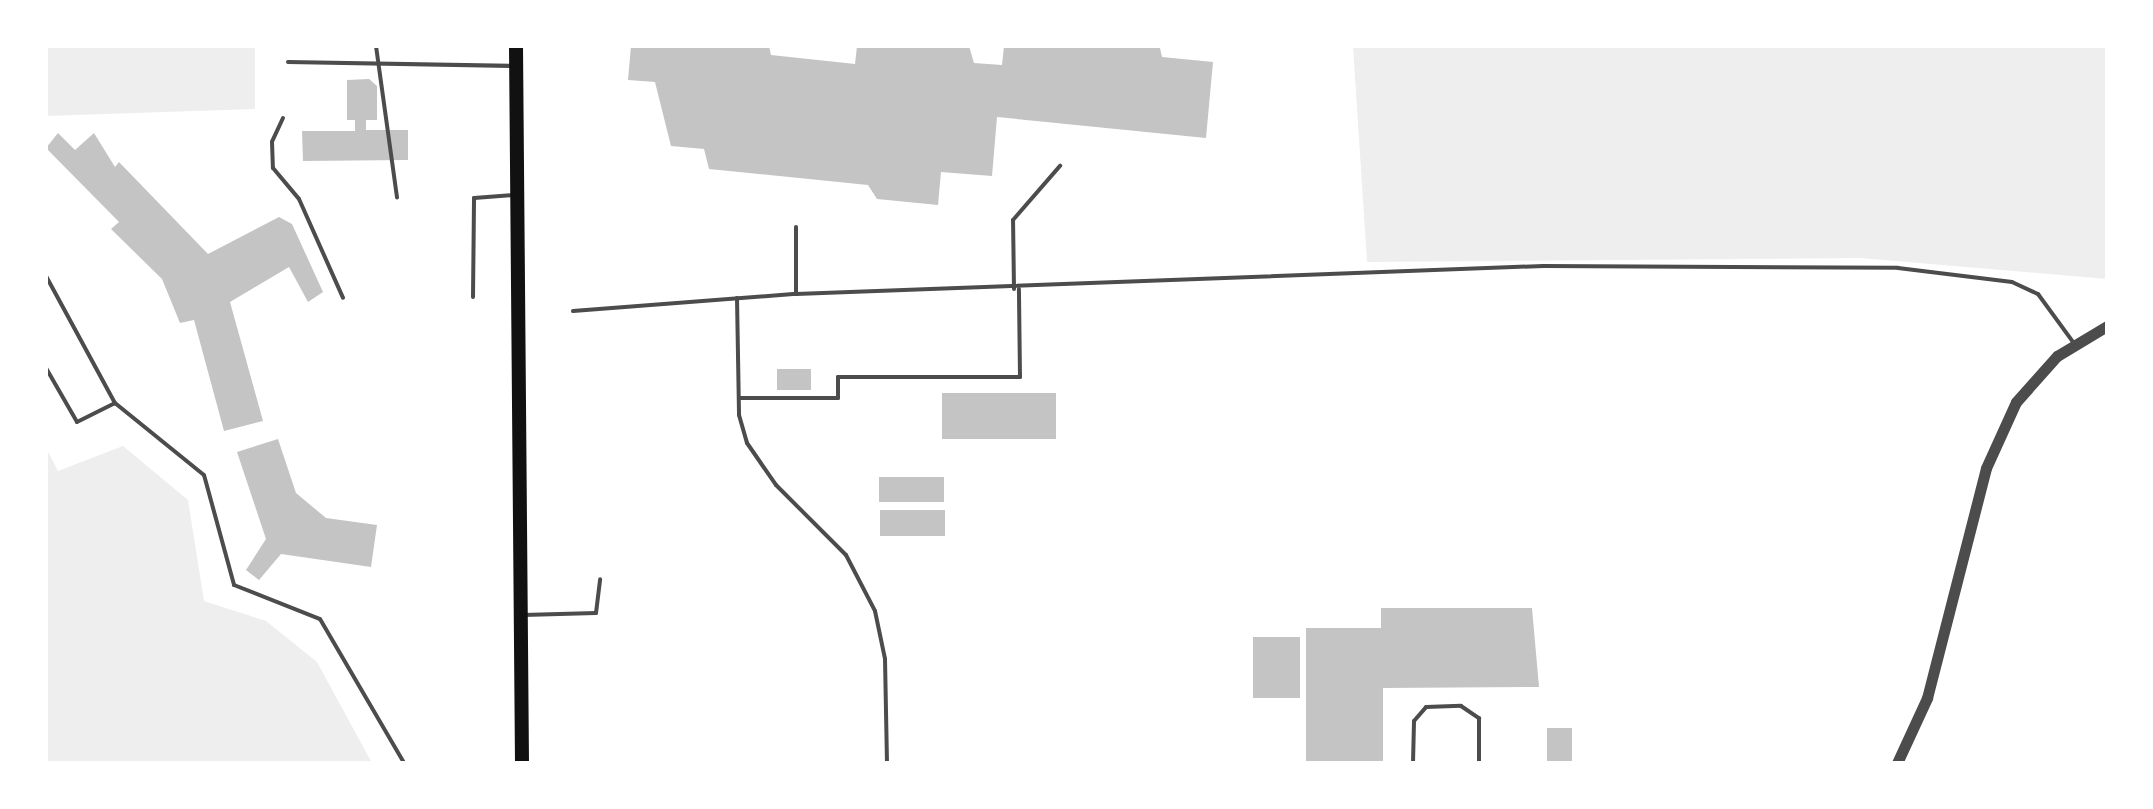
<!DOCTYPE html>
<style>
body{margin:0}
#map{position:relative;width:2153px;height:809px;overflow:hidden;background:#fff;font-family:Poppins,sans-serif}
div>[style]{position:absolute}
[style*='--x']{left:calc(var(--x)*1px);top:calc(var(--y)*1px);width:calc(var(--w)*1px);rotate:calc(var(--a)*1deg)}
.green>*{inset:0;background:#eee}
.building>*{inset:0;background:#c4c4c4}
.service>*{height:4px;margin:-2px;padding:0 2px;transform-origin:2px;border-radius:2px;background:#4c4c4c}
.tertiary>*{height:11px;margin:-5.5px;padding:0 5.5px;transform-origin:5.5px;border-radius:5.5px;background:#4c4c4c}
.primary>*{height:14px;margin:-7px;padding:0 7px;transform-origin:7px;border-radius:7px;background:#111}
span{translate:-50% -50%;white-space:nowrap;text-align:center;line-height:1.15;-webkit-text-stroke:7px #fff;paint-order:stroke}
.frame{position:absolute;inset:0;border:48px solid #fff;pointer-events:none}
</style>
<div id="map">
<div class="green">
<div style="clip-path:polygon(46px 46px,255px 46px,255px 109px,46px 116px)"></div>
<div style="clip-path:polygon(1353px 46px,2107px 46px,2107px 279px,1860px 258px,1367px 262px)"></div>
<div style="clip-path:polygon(123px 446px,188px 500px,204px 601px,266px 621px,317px 662px,372px 763px,46px 763px,46px 448px,58px 471px)"></div>
</div>
<div class="building">
<div style="clip-path:polygon(631px 46px,769px 46px,771px 55px,855px 64px,857px 46px,969px 46px,974px 63px,1002px 65px,1004px 46px,1140px 46px,1160px 48px,1162px 57px,1213px 62px,1206px 138px,997px 117px,992px 176px,941px 172px,938px 205px,877px 199px,868px 185px,709px 169px,704px 149px,671px 146px,655px 82px,628px 80px)"></div>
<div style="clip-path:polygon(369px 79px,377px 86px,377px 120px,366px 120px,366px 130px,408px 130px,408px 160px,303px 161px,302px 131px,355px 131px,355px 120px,347px 120px,347px 80px)"></div>
<div style="clip-path:polygon(58px 133px,75px 150px,94px 133px,115px 167px,119px 162px,208px 254px,279px 217px,292px 224px,323px 292px,308px 302px,289px 267px,230px 302px,263px 421px,224px 431px,194px 320px,180px 323px,162px 279px,111px 229px,119px 222px,46px 148px)"></div>
<div style="clip-path:polygon(777px 369px,811px 369px,811px 390px,777px 390px)"></div>
<div style="clip-path:polygon(942px 393px,1056px 393px,1056px 439px,942px 439px)"></div>
<div style="clip-path:polygon(278px 439px,296px 493px,326px 518px,377px 525px,371px 567px,281px 554px,259px 580px,246px 570px,266px 539px,237px 452px)"></div>
<div style="clip-path:polygon(879px 477px,944px 477px,944px 502px,879px 502px)"></div>
<div style="clip-path:polygon(880px 510px,945px 510px,945px 536px,880px 536px)"></div>
<div style="clip-path:polygon(1381px 608px,1532px 608px,1539px 687px,1383px 688px,1383px 763px,1306px 763px,1306px 628px,1381px 628px)"></div>
<div style="clip-path:polygon(1253px 637px,1300px 637px,1300px 698px,1253px 698px)"></div>
<div style="clip-path:polygon(1547px 728px,1572px 728px,1572px 763px,1547px 763px)"></div>
</div>
<div class="service">
<div style="--x:376;--y:46;--w:153;--a:82.1"></div>
<div style="--x:288;--y:62;--w:226;--a:1"></div>
<div style="--x:283;--y:118;--w:26;--a:115"></div>
<div style="--x:272;--y:142;--w:26;--a:88"></div>
<div style="--x:273;--y:168;--w:40;--a:50"></div>
<div style="--x:299;--y:199;--w:108;--a:66"></div>
<div style="--x:46;--y:276;--w:145;--a:61.5"></div>
<div style="--x:115;--y:403;--w:114;--a:39"></div>
<div style="--x:204;--y:475;--w:114;--a:74.7"></div>
<div style="--x:234;--y:585;--w:92;--a:21.6"></div>
<div style="--x:320;--y:619;--w:167;--a:59.7"></div>
<div style="--x:1014;--y:289;--w:69;--a:-90.8"></div>
<div style="--x:1013;--y:220;--w:72;--a:-49"></div>
<div style="--x:796;--y:294;--w:67;--a:-90"></div>
<div style="--x:473;--y:297;--w:99;--a:-89.4"></div>
<div style="--x:474;--y:198;--w:40;--a:-4.3"></div>
<div style="--x:737;--y:298;--w:117;--a:89"></div>
<div style="--x:739;--y:415;--w:29;--a:74"></div>
<div style="--x:747;--y:443;--w:51;--a:55.4"></div>
<div style="--x:776;--y:485;--w:99;--a:45"></div>
<div style="--x:846;--y:555;--w:63;--a:62.6"></div>
<div style="--x:875;--y:611;--w:49;--a:78.2"></div>
<div style="--x:885;--y:659;--w:104;--a:88.9"></div>
<div style="--x:573;--y:311;--w:224;--a:-4.4"></div>
<div style="--x:796;--y:294;--w:748;--a:-2.15"></div>
<div style="--x:1543;--y:266;--w:355;--a:0.3"></div>
<div style="--x:1898;--y:268;--w:115;--a:7"></div>
<div style="--x:2012;--y:282;--w:29;--a:25"></div>
<div style="--x:2038;--y:294;--w:59;--a:53.9"></div>
<div style="--x:46;--y:368;--w:62;--a:60.1"></div>
<div style="--x:77;--y:422;--w:42;--a:-26.6"></div>
<div style="--x:739;--y:398;--w:99;--a:0"></div>
<div style="--x:838;--y:398;--w:21;--a:-90"></div>
<div style="--x:838;--y:377;--w:182;--a:0"></div>
<div style="--x:1020;--y:377;--w:88;--a:-90.7"></div>
<div style="--x:523;--y:615;--w:73;--a:-1.6"></div>
<div style="--x:596;--y:613;--w:34;--a:-83"></div>
<div style="--x:1413;--y:763;--w:42;--a:-88.6"></div>
<div style="--x:1414;--y:721;--w:18;--a:-49"></div>
<div style="--x:1426;--y:707;--w:35;--a:-2"></div>
<div style="--x:1461;--y:706;--w:22;--a:34"></div>
<div style="--x:1479;--y:718;--w:45;--a:90"></div>
</div>
<div class="tertiary">
<div style="--x:1897;--y:763;--w:72;--a:-65.2"></div>
<div style="--x:1927;--y:698;--w:237;--a:-75.6"></div>
<div style="--x:1986;--y:468;--w:72;--a:-65.6"></div>
<div style="--x:2016;--y:402;--w:62;--a:-48.3"></div>
<div style="--x:2057;--y:356;--w:58;--a:-31"></div>
</div>
<div class="primary">
<div style="--x:516;--y:46;--w:717;--a:89.52"></div>
</div>
<div class="frame"></div>
</div>
